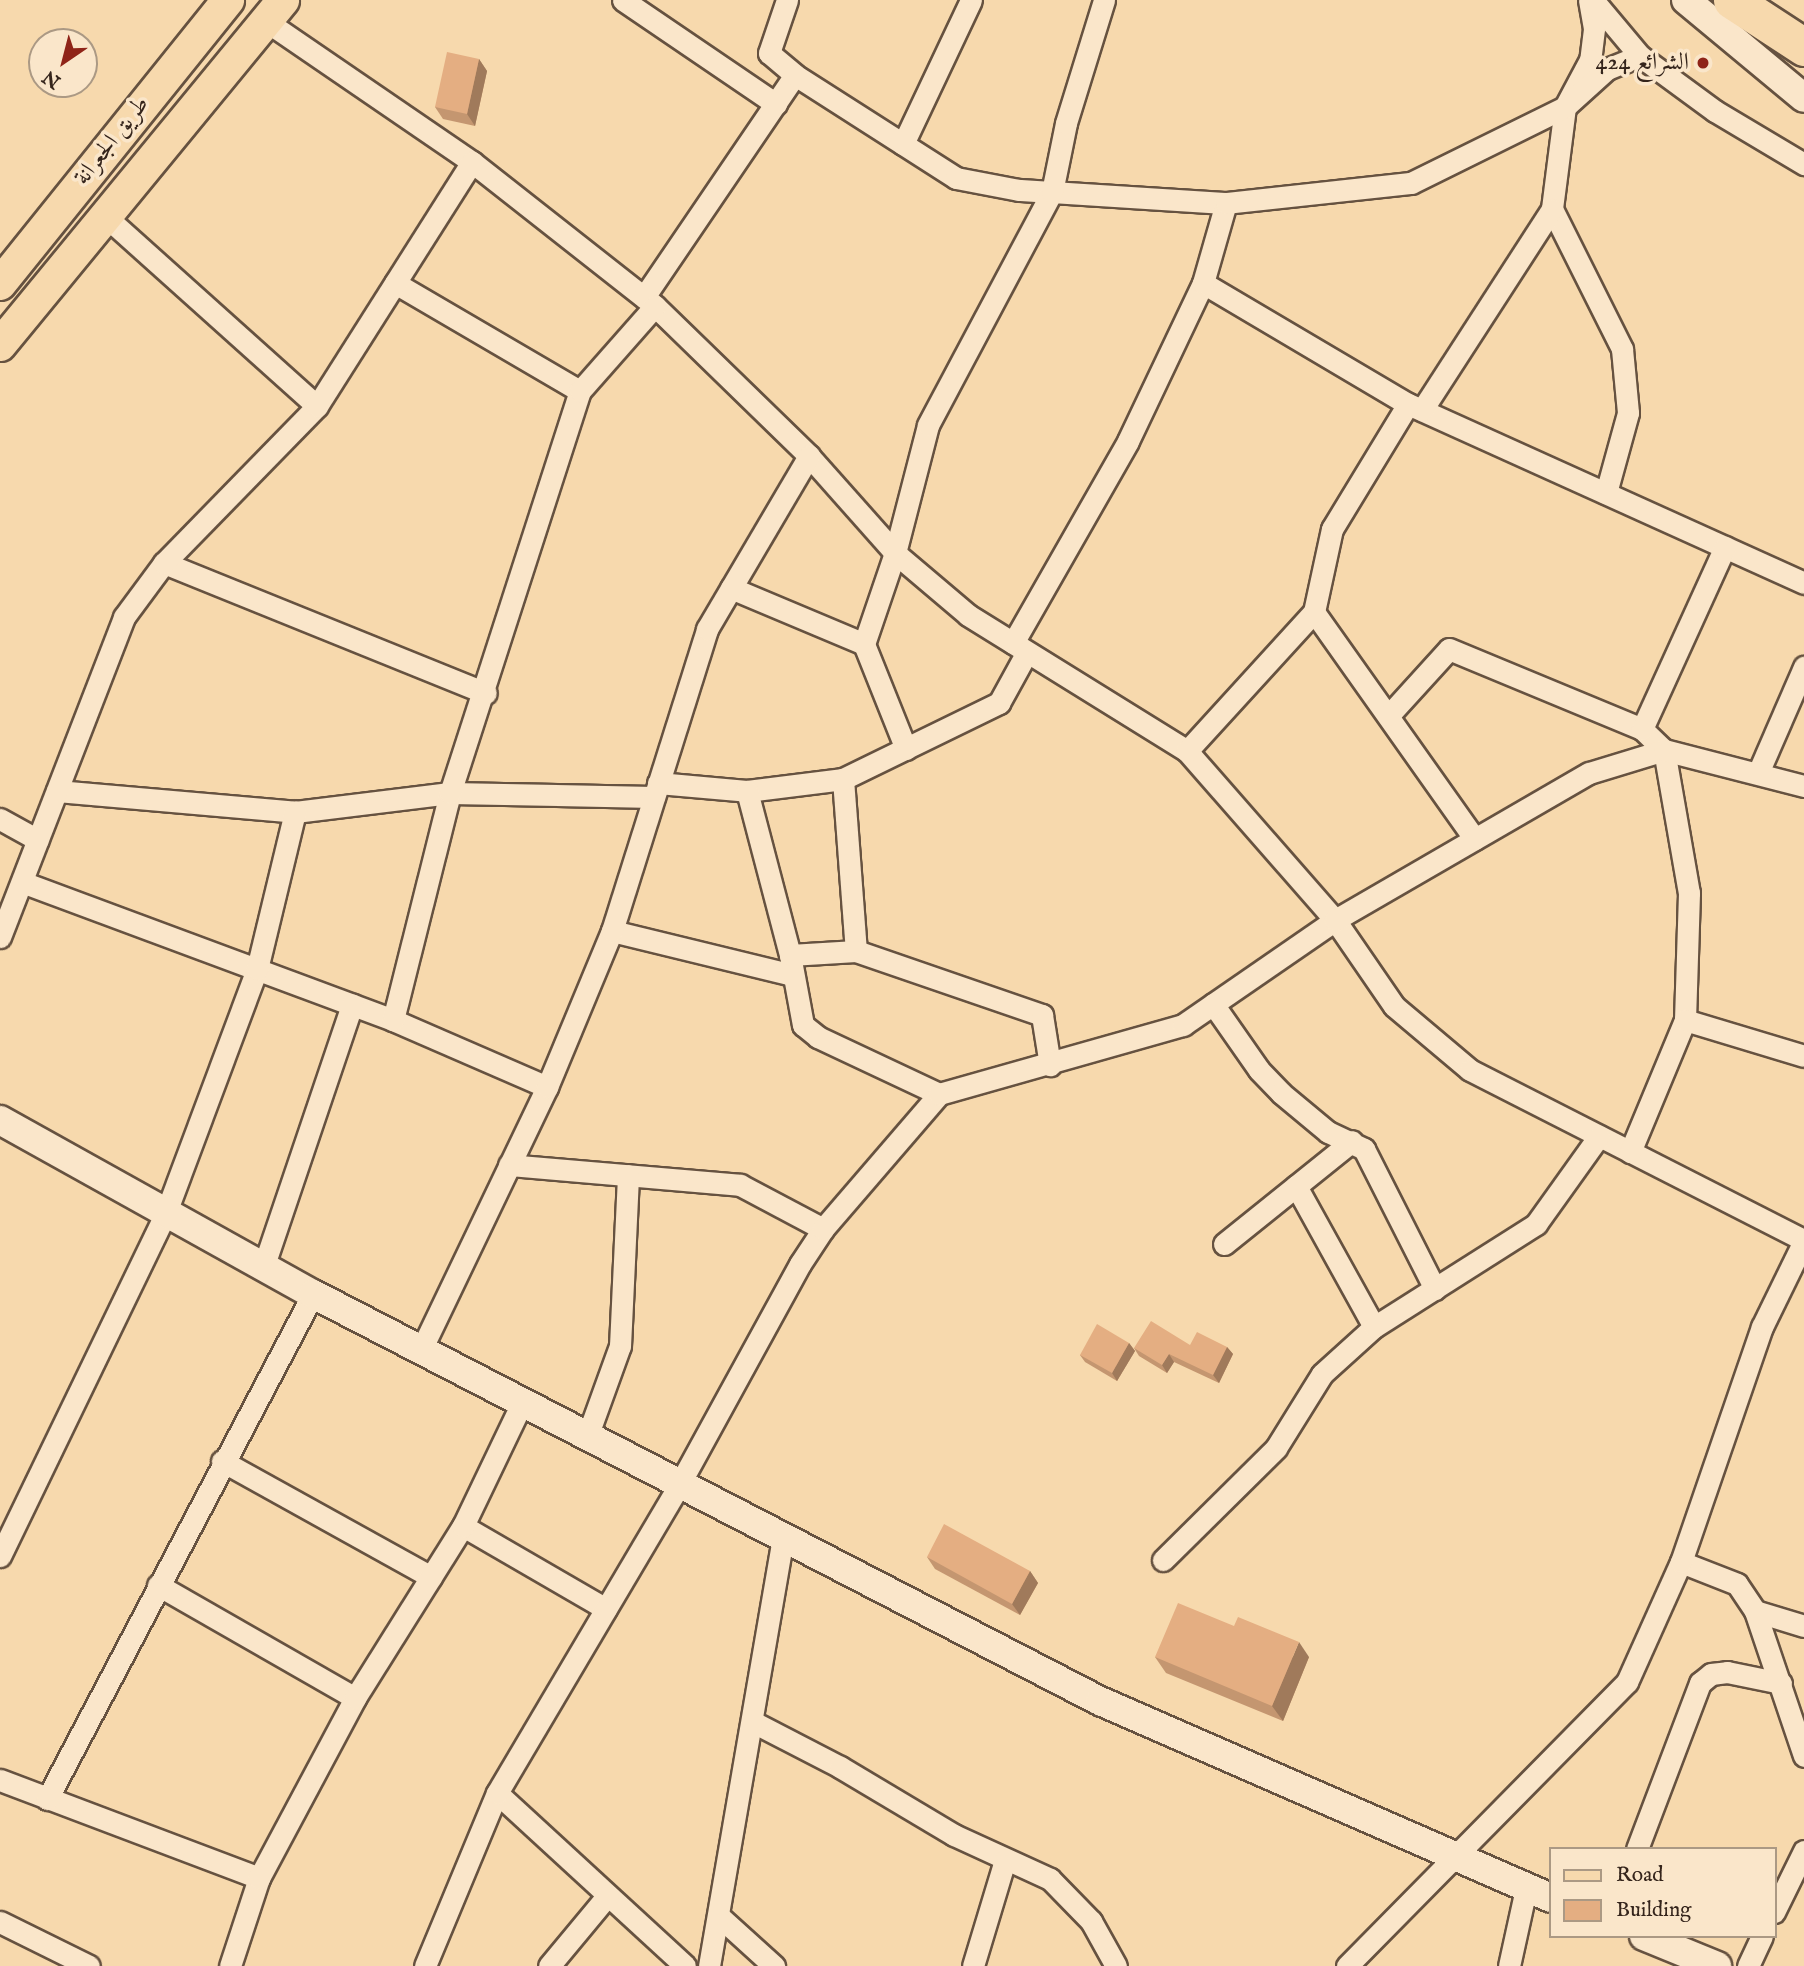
<!DOCTYPE html>
<meta charset="utf-8">
<style>
body{margin:0}
#map{position:relative;width:1804px;height:1966px;overflow:hidden;background:#f7d9ad;font-family:"IM FELL English",Amiri,serif}
div>[style]{position:absolute}
[style*='--x']{left:calc(var(--x)*1px);top:calc(var(--y)*1px);width:calc(var(--w)*1px);rotate:calc(var(--a)*1deg)}
.roads{filter:drop-shadow(2px 0 #665240) drop-shadow(-2px 0 #665240) drop-shadow(0 2px #665240) drop-shadow(0 -2px #665240)}
.street>*{height:21px;margin:-10.5px;padding:0 10.5px;transform-origin:10.5px;border-radius:10.5px;background:#fae6ca}
.secondary>*{height:28px;margin:-14px;padding:0 14px;transform-origin:14px;border-radius:14px;background:#fae6ca}
.primary>*{height:32px;margin:-16px;padding:0 16px;transform-origin:16px;border-radius:16px;background:#f7d9ad}
.highway>*{height:37px;margin:-18.5px;padding:0 18.5px;transform-origin:18.5px;border-radius:18.5px;background:#f7d9ad}
.wall>*{inset:0;background:#c49670}
.shaded-wall>*{inset:0;background:#a07a5b}
.building>*{inset:0;background:#e4ae82}
.dots>*{width:19px;height:19px;translate:-50% -50%;box-sizing:border-box;border:4px solid #fae6ca;border-radius:50%}
span{translate:-50% -50%;white-space:nowrap;text-align:center;line-height:1.15;-webkit-text-stroke:7px #fae6ca;paint-order:stroke}
.poi-label{font-size:24px;color:#35251c}
.right{translate:-100% -50%;text-align:right}
.street-label{font-size:24px;color:#35251c}
.legend{position:absolute;left:1549px;top:1847px;width:228px;height:91px;box-sizing:border-box;background:#fae6ca;border:2px solid #ab9984;margin:0;padding:9px 12px;list-style:none;font-size:21px;color:#35251c}
.legend li{display:flex;align-items:center;gap:14px;height:35px}
.legend b{width:35px;border:2px solid #ab9984}
.north{position:absolute;left:28px;top:28px;width:70px;height:70px;box-sizing:border-box;background:#fae6ca;border:2px solid #ab9984;border-radius:50%;rotate:215deg;font-size:19px;font-weight:700;line-height:28px;text-align:center;color:#35251c}
.north::after{content:'';display:block;margin:auto;width:24px;height:32px;background:#8f2418;clip-path:polygon(50% 0,100% 100%,50% 72%,0 100%)}
</style>
<div id="map">
<div class="roads">
<div class="street">
<div style="--x:623;--y:0;--w:185;--a:34.2"></div>
<div style="--x:787;--y:0;--w:56;--a:108.8"></div>
<div style="--x:769;--y:53;--w:34;--a:40"></div>
<div style="--x:1589;--y:0;--w:29;--a:80"></div>
<div style="--x:1594;--y:29;--w:31;--a:97"></div>
<div style="--x:1590;--y:60;--w:53;--a:118"></div>
<div style="--x:1565;--y:107;--w:103;--a:97.3"></div>
<div style="--x:1552;--y:209;--w:157;--a:63.4"></div>
<div style="--x:1622;--y:349;--w:64;--a:84.6"></div>
<div style="--x:1628;--y:413;--w:83;--a:105.4"></div>
<div style="--x:1593;--y:0;--w:73;--a:50"></div>
<div style="--x:1640;--y:56;--w:93;--a:36.3"></div>
<div style="--x:1715;--y:111;--w:104;--a:30.8"></div>
<div style="--x:266;--y:21;--w:250;--a:34.4"></div>
<div style="--x:472;--y:162;--w:233;--a:38.2"></div>
<div style="--x:655;--y:306;--w:215;--a:44.2"></div>
<div style="--x:809;--y:456;--w:130;--a:48.4"></div>
<div style="--x:895;--y:553;--w:96;--a:40.3"></div>
<div style="--x:968;--y:615;--w:258;--a:31.8"></div>
<div style="--x:1187;--y:751;--w:225;--a:48.8"></div>
<div style="--x:1335;--y:920;--w:104;--a:55.5"></div>
<div style="--x:1394;--y:1006;--w:99;--a:40.1"></div>
<div style="--x:1470;--y:1070;--w:375;--a:27"></div>
<div style="--x:903;--y:144;--w:159;--a:-64.7"></div>
<div style="--x:104;--y:215;--w:286;--a:41.9"></div>
<div style="--x:395;--y:283;--w:214;--a:30.3"></div>
<div style="--x:1203;--y:283;--w:238;--a:30.6"></div>
<div style="--x:1408;--y:404;--w:435;--a:24.3"></div>
<div style="--x:644;--y:297;--w:268;--a:-55.8"></div>
<div style="--x:795;--y:75;--w:191;--a:32.6"></div>
<div style="--x:956;--y:178;--w:64;--a:10.8"></div>
<div style="--x:1019;--y:190;--w:207;--a:3.6"></div>
<div style="--x:1422;--y:410;--w:239;--a:-57.1"></div>
<div style="--x:164;--y:563;--w:347;--a:22"></div>
<div style="--x:731;--y:588;--w:144;--a:22.8"></div>
<div style="--x:1314;--y:612;--w:278;--a:54.7"></div>
<div style="--x:1013;--y:643;--w:232;--a:-60.3"></div>
<div style="--x:1128;--y:441;--w:175;--a:-64.6"></div>
<div style="--x:1203;--y:283;--w:83;--a:-74"></div>
<div style="--x:1226;--y:203;--w:186;--a:-6.2"></div>
<div style="--x:1411;--y:183;--w:172;--a:-26.3"></div>
<div style="--x:1565;--y:107;--w:57;--a:-42.1"></div>
<div style="--x:1607;--y:69;--w:35;--a:-22"></div>
<div style="--x:1389;--y:715;--w:89;--a:-47.7"></div>
<div style="--x:1449;--y:649;--w:209;--a:22.5"></div>
<div style="--x:1642;--y:729;--w:30;--a:44"></div>
<div style="--x:1664;--y:750;--w:145;--a:80.1"></div>
<div style="--x:1689;--y:893;--w:127;--a:91.8"></div>
<div style="--x:1685;--y:1020;--w:143;--a:112.6"></div>
<div style="--x:1642;--y:729;--w:200;--a:-65.5"></div>
<div style="--x:906;--y:749;--w:113;--a:-111.8"></div>
<div style="--x:864;--y:644;--w:96;--a:-71.2"></div>
<div style="--x:895;--y:553;--w:132;--a:-75.5"></div>
<div style="--x:928;--y:425;--w:264;--a:-62"></div>
<div style="--x:1052;--y:192;--w:70;--a:-78.5"></div>
<div style="--x:1066;--y:123;--w:129;--a:-72.8"></div>
<div style="--x:1187;--y:751;--w:188;--a:-47.6"></div>
<div style="--x:1314;--y:612;--w:85;--a:-77.8"></div>
<div style="--x:1332;--y:529;--w:146;--a:-58.7"></div>
<div style="--x:1758;--y:773;--w:116;--a:-66.5"></div>
<div style="--x:843;--y:779;--w:172;--a:85.7"></div>
<div style="--x:658;--y:783;--w:89;--a:5.1"></div>
<div style="--x:747;--y:791;--w:97;--a:-7.1"></div>
<div style="--x:843;--y:779;--w:174;--a:-26"></div>
<div style="--x:999;--y:703;--w:58;--a:-61.2"></div>
<div style="--x:57;--y:791;--w:239;--a:5"></div>
<div style="--x:295;--y:812;--w:156;--a:-7"></div>
<div style="--x:450;--y:793;--w:204;--a:1.1"></div>
<div style="--x:747;--y:791;--w:170;--a:75.3"></div>
<div style="--x:0;--y:819;--w:43;--a:28.9"></div>
<div style="--x:22;--y:882;--w:396;--a:20.4"></div>
<div style="--x:393;--y:1020;--w:168;--a:23.5"></div>
<div style="--x:612;--y:931;--w:186;--a:13.7"></div>
<div style="--x:0;--y:937;--w:343;--a:-68.8"></div>
<div style="--x:124;--y:617;--w:67;--a:-53.5"></div>
<div style="--x:164;--y:563;--w:219;--a:-45.7"></div>
<div style="--x:317;--y:406;--w:289;--a:-57.6"></div>
<div style="--x:1213;--y:1004;--w:80;--a:55.1"></div>
<div style="--x:1259;--y:1070;--w:32;--a:46"></div>
<div style="--x:1281;--y:1093;--w:61;--a:39.7"></div>
<div style="--x:1328;--y:1132;--w:40;--a:25"></div>
<div style="--x:1364;--y:1149;--w:157;--a:63.1"></div>
<div style="--x:393;--y:1020;--w:234;--a:-75.9"></div>
<div style="--x:450;--y:793;--w:422;--a:-72.1"></div>
<div style="--x:580;--y:391;--w:113;--a:-48.6"></div>
<div style="--x:1685;--y:1020;--w:124;--a:16.8"></div>
<div style="--x:939;--y:1094;--w:134;--a:-154.8"></div>
<div style="--x:818;--y:1037;--w:19;--a:-141"></div>
<div style="--x:803;--y:1025;--w:71;--a:-100.5"></div>
<div style="--x:790;--y:955;--w:66;--a:-3.5"></div>
<div style="--x:856;--y:951;--w:197;--a:19"></div>
<div style="--x:1042;--y:1015;--w:51;--a:80.9"></div>
<div style="--x:509;--y:1165;--w:232;--a:4.9"></div>
<div style="--x:740;--y:1185;--w:94;--a:27.9"></div>
<div style="--x:1296;--y:1186;--w:161;--a:61"></div>
<div style="--x:1224;--y:1244;--w:164;--a:-38.8"></div>
<div style="--x:263;--y:1268;--w:278;--a:-71.3"></div>
<div style="--x:421;--y:1350;--w:292;--a:-64.4"></div>
<div style="--x:547;--y:1087;--w:169;--a:-67.4"></div>
<div style="--x:612;--y:931;--w:317;--a:-72.5"></div>
<div style="--x:707;--y:629;--w:201;--a:-59.5"></div>
<div style="--x:587;--y:1437;--w:97;--a:-70.1"></div>
<div style="--x:620;--y:1346;--w:171;--a:-87.3"></div>
<div style="--x:222;--y:1461;--w:239;--a:29"></div>
<div style="--x:463;--y:1526;--w:165;--a:30.1"></div>
<div style="--x:0;--y:1556;--w:379;--a:-64.2"></div>
<div style="--x:165;--y:1215;--w:263;--a:-69.5"></div>
<div style="--x:257;--y:969;--w:162;--a:-76.4"></div>
<div style="--x:1163;--y:1560;--w:159;--a:-44.7"></div>
<div style="--x:1276;--y:1448;--w:87;--a:-58.1"></div>
<div style="--x:1322;--y:1374;--w:70;--a:-42.1"></div>
<div style="--x:1374;--y:1327;--w:192;--a:-32.4"></div>
<div style="--x:1536;--y:1224;--w:108;--a:-54.4"></div>
<div style="--x:1681;--y:1562;--w:60;--a:21.4"></div>
<div style="--x:1737;--y:1584;--w:32;--a:56"></div>
<div style="--x:1755;--y:1611;--w:153;--a:71.3"></div>
<div style="--x:158;--y:1585;--w:227;--a:29.8"></div>
<div style="--x:1755;--y:1611;--w:51;--a:17"></div>
<div style="--x:753;--y:1722;--w:98;--a:27.3"></div>
<div style="--x:840;--y:1767;--w:133;--a:30.8"></div>
<div style="--x:954;--y:1835;--w:106;--a:24.6"></div>
<div style="--x:1050;--y:1879;--w:59;--a:45.7"></div>
<div style="--x:1091;--y:1921;--w:51;--a:60.9"></div>
<div style="--x:0;--y:1780;--w:277;--a:20.7"></div>
<div style="--x:497;--y:1793;--w:255;--a:42.6"></div>
<div style="--x:47;--y:1799;--w:571;--a:-62.22"></div>
<div style="--x:1637;--y:1849;--w:178;--a:-69.2"></div>
<div style="--x:1700;--y:1683;--w:14;--a:-39"></div>
<div style="--x:1711;--y:1674;--w:16;--a:-7"></div>
<div style="--x:1727;--y:1672;--w:55;--a:11.5"></div>
<div style="--x:1774;--y:1912;--w:68;--a:-63.8"></div>
<div style="--x:721;--y:1918;--w:72;--a:42.2"></div>
<div style="--x:0;--y:1922;--w:99;--a:26.3"></div>
<div style="--x:230;--y:1966;--w:93;--a:-71.8"></div>
<div style="--x:259;--y:1878;--w:204;--a:-61.9"></div>
<div style="--x:355;--y:1698;--w:203;--a:-57.9"></div>
<div style="--x:463;--y:1526;--w:136;--a:-64.4"></div>
<div style="--x:425;--y:1966;--w:187;--a:-67.4"></div>
<div style="--x:497;--y:1793;--w:358;--a:-59.4"></div>
<div style="--x:679;--y:1485;--w:252;--a:-61.3"></div>
<div style="--x:800;--y:1264;--w:42;--a:-56.7"></div>
<div style="--x:823;--y:1229;--w:178;--a:-49.3"></div>
<div style="--x:939;--y:1094;--w:254;--a:-15.8"></div>
<div style="--x:1183;--y:1025;--w:185;--a:-34.6"></div>
<div style="--x:1335;--y:920;--w:293;--a:-30.1"></div>
<div style="--x:1589;--y:773;--w:78;--a:-17"></div>
<div style="--x:1664;--y:750;--w:145;--a:14.4"></div>
<div style="--x:549;--y:1966;--w:92;--a:-50.3"></div>
<div style="--x:709;--y:1966;--w:434;--a:-80.2"></div>
<div style="--x:973;--y:1966;--w:111;--a:-73.2"></div>
<div style="--x:1347;--y:1966;--w:399;--a:-45.4"></div>
<div style="--x:1627;--y:1682;--w:132;--a:-65.8"></div>
<div style="--x:1681;--y:1562;--w:249;--a:-71"></div>
<div style="--x:1762;--y:1327;--w:96;--a:-64"></div>
<div style="--x:1509;--y:1966;--w:79;--a:-77.6"></div>
<div style="--x:1748;--y:1966;--w:33;--a:-65"></div>
</div>
<div class="secondary">
<div style="--x:1686;--y:0;--w:153;--a:39.7"></div>
<div style="--x:0;--y:1120;--w:358;--a:29.1"></div>
<div style="--x:313;--y:1294;--w:886;--a:27.35"></div>
<div style="--x:1100;--y:1701;--w:491;--a:23.6"></div>
<div style="--x:1644;--y:1936;--w:79;--a:22.3"></div>
</div>
<div class="primary">
<div style="--x:0;--y:284;--w:364;--a:-51.2"></div>
<div style="--x:0;--y:345;--w:446;--a:-50.6"></div>
</div>
<div class="highway">
<div style="--x:1732;--y:0;--w:86;--a:33.1"></div>
</div>
</div>
<div class="wall">
<div style="clip-path:polygon(479px 59px,487px 71px,475px 126px,443px 119px,435px 107px)"></div>
<div style="clip-path:polygon(1129px 1343px,1135px 1351px,1117px 1381px,1085px 1362px,1080px 1355px)"></div>
<div style="clip-path:polygon(1190px 1345px,1227px 1347px,1233px 1354px,1219px 1383px,1174px 1362px,1167px 1373px,1139px 1356px,1134px 1348px)"></div>
<div style="clip-path:polygon(927px 1557px,1030px 1571px,1038px 1583px,1020px 1615px,935px 1569px)"></div>
<div style="clip-path:polygon(1155px 1657px,1309px 1657px,1283px 1721px,1166px 1673px)"></div>
</div>
<div class="shaded-wall">
<div style="clip-path:polygon(479px 59px,487px 71px,475px 126px,467px 114px)"></div>
<div style="clip-path:polygon(1129px 1343px,1135px 1351px,1117px 1381px,1112px 1373px)"></div>
<div style="clip-path:polygon(1227px 1347px,1233px 1354px,1219px 1383px,1213px 1375px)"></div>
<div style="clip-path:polygon(1169px 1354px,1174px 1362px,1167px 1373px,1162px 1365px)"></div>
<div style="clip-path:polygon(1030px 1571px,1038px 1583px,1020px 1615px,1012px 1604px)"></div>
<div style="clip-path:polygon(1299px 1642px,1309px 1657px,1283px 1721px,1272px 1706px)"></div>
</div>
<div class="building">
<div style="clip-path:polygon(447px 52px,479px 59px,467px 114px,435px 107px)"></div>
<div style="clip-path:polygon(1151px 1321px,1190px 1345px,1197px 1332px,1227px 1347px,1213px 1375px,1169px 1354px,1162px 1365px,1134px 1348px)"></div>
<div style="clip-path:polygon(1097px 1324px,1129px 1343px,1112px 1373px,1080px 1355px)"></div>
<div style="clip-path:polygon(944px 1524px,1030px 1571px,1012px 1604px,927px 1557px)"></div>
<div style="clip-path:polygon(1178px 1603px,1234px 1626px,1238px 1617px,1299px 1642px,1272px 1706px,1155px 1657px)"></div>
</div>
<div class="dots">
<div style="left:1703px;top:63px;background:#8f2418"></div>
</div>
<div class="poi-label">
<span class="right" style="left:1689px;top:63px">الشرائع 424</span>
</div>
<div class="street-label">
<span style="left:112px;top:141px;rotate:-52deg">طريق الجعرانة</span>
</div>
<ul class="legend">
<li><b style="height:9px;background:#f7d9ad"></b>Road</li>
<li><b style="height:19px;background:#e4ae82"></b>Building</li>
</ul>
<div class="north">N</div>
</div>
